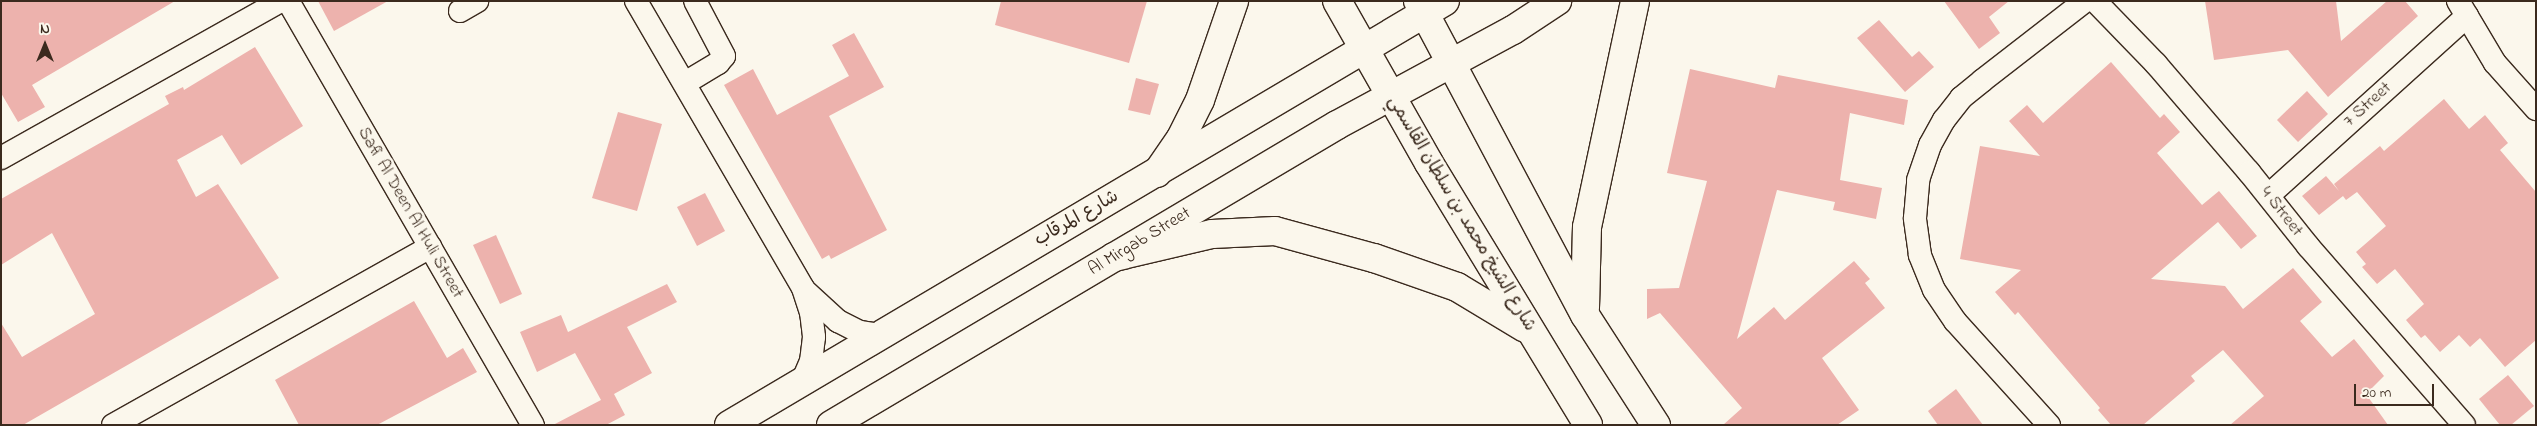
<!DOCTYPE html>
<meta charset="utf-8">
<style>
body{margin:0}
#map{position:relative;width:2537px;height:426px;overflow:hidden;background:#fbf7ec;font-family:"Indie Flower","Playpen Sans Arabic",sans-serif}
div>[style]{position:absolute}
[style*='--x']{left:calc(var(--x)*1px);top:calc(var(--y)*1px);width:calc(var(--w)*1px);rotate:calc(var(--a)*1deg)}
.building>*{inset:0;background:#edb2ad}
.roads{filter:drop-shadow(1px 0 #3b2a1e) drop-shadow(-1px 0 #3b2a1e) drop-shadow(0 1px #3b2a1e) drop-shadow(0 -1px #3b2a1e)}
.street>*{height:22px;margin:-11px;padding:0 11px;transform-origin:11px;border-radius:11px;background:#fbf7ec}
.secondary>*{height:28px;margin:-14px;padding:0 14px;transform-origin:14px;border-radius:14px;background:#fbf7ec}
.primary>*{height:28px;margin:-14px;padding:0 14px;transform-origin:14px;border-radius:14px;background:#fbf7ec}
span{translate:-50% -50%;white-space:nowrap;text-align:center;line-height:1.15;-webkit-text-stroke:5px #fbf7ec;paint-order:stroke}
.street-label{font-size:18px;color:#3b2a1e}
.frame{position:absolute;inset:0;border:2px solid #3b2a1e;pointer-events:none}
.north{position:absolute;left:20px;top:20px;width:50px;height:50px;-webkit-text-stroke:4px #fbf7ec;paint-order:stroke;rotate:0deg;font-size:14px;font-weight:700;line-height:20px;text-align:center;color:#3b2a1e}
.north::after{content:'';display:block;margin:auto;width:18px;height:22px;background:#3b2a1e;clip-path:polygon(50% 0,100% 100%,50% 72%,0 100%)}
.scale{position:absolute;left:2354px;top:384px;width:80px;height:22px;box-sizing:border-box;border:2px solid #3b2a1e;border-top:0;padding-left:6px;font-size:15px;line-height:18px;white-space:nowrap;color:#3b2a1e;-webkit-text-stroke:4px #fbf7ec;paint-order:stroke}
</style>
<div id="map">
<div class="building">
<div style="clip-path:polygon(1px 1px,175px 1px,32px 85px,45px 107px,18px 122px,1px 93px)"></div>
<div style="clip-path:polygon(318px 1px,388px 1px,334px 31px)"></div>
<div style="clip-path:polygon(1001px 1px,1147px 1px,1129px 63px,995px 25px)"></div>
<div style="clip-path:polygon(1944px 1px,2009px 1px,1989px 17px,2000px 33px,1979px 49px)"></div>
<div style="clip-path:polygon(2205px 1px,2336px 1px,2341px 41px,2387px 1px,2405px 1px,2418px 16px,2328px 97px,2288px 50px,2214px 60px)"></div>
<div style="clip-path:polygon(1879px 20px,1912px 57px,1919px 51px,1934px 67px,1905px 92px,1857px 38px)"></div>
<div style="clip-path:polygon(854px 33px,884px 87px,829px 116px,887px 230px,831px 259px,829px 255px,822px 259px,724px 85px,753px 69px,777px 115px,849px 76px,832px 45px)"></div>
<div style="clip-path:polygon(255px 47px,303px 126px,241px 165px,222px 135px,177px 160px,196px 197px,218px 184px,279px 278px,23px 425px,1px 425px,1px 323px,22px 357px,95px 314px,52px 233px,1px 265px,1px 199px,169px 104px,165px 96px,183px 87px,184px 90px)"></div>
<div style="clip-path:polygon(2111px 62px,2160px 118px,2164px 114px,2180px 132px,2157px 153px,2202px 205px,2219px 191px,2257px 236px,2241px 249px,2218px 222px,2151px 279px,2225px 286px,2243px 309px,2293px 268px,2322px 302px,2300px 321px,2332px 357px,2354px 339px,2384px 376px,2366px 394px,2388px 425px,2230px 425px,2264px 396px,2223px 350px,2191px 376px,2195px 381px,2143px 425px,2111px 425px,2098px 410px,2100px 408px,2018px 312px,2015px 315px,1995px 292px,2021px 270px,1960px 259px,1980px 146px,2040px 156px,2009px 121px,2027px 105px,2043px 123px)"></div>
<div style="clip-path:polygon(1690px 69px,1775px 88px,1778px 75px,1908px 100px,1904px 125px,1850px 113px,1840px 180px,1882px 188px,1876px 219px,1833px 210px,1835px 202px,1777px 190px,1737px 339px,1774px 307px,1785px 320px,1854px 261px,1870px 279px,1865px 283px,1885px 308px,1822px 358px,1859px 410px,1837px 425px,1723px 425px,1742px 408px,1660px 313px,1647px 319px,1647px 289px,1679px 288px,1707px 181px,1667px 173px)"></div>
<div style="clip-path:polygon(1136px 78px,1159px 84px,1150px 115px,1128px 110px)"></div>
<div style="clip-path:polygon(2307px 91px,2328px 114px,2298px 142px,2277px 120px)"></div>
<div style="clip-path:polygon(2444px 99px,2469px 129px,2485px 115px,2508px 143px,2500px 150px,2536px 192px,2536px 340px,2505px 367px,2480px 338px,2470px 347px,2459px 335px,2440px 352px,2425px 335px,2421px 338px,2406px 320px,2424px 304px,2395px 269px,2377px 284px,2362px 267px,2366px 264px,2356px 252px,2386px 226px,2357px 192px,2346px 200px,2343px 196px,2319px 215px,2302px 196px,2326px 176px,2339px 191px,2334px 184px,2380px 146px,2384px 151px)"></div>
<div style="clip-path:polygon(618px 112px,662px 124px,637px 211px,592px 198px)"></div>
<div style="clip-path:polygon(705px 193px,725px 231px,697px 246px,677px 207px)"></div>
<div style="clip-path:polygon(496px 235px,522px 294px,500px 304px,473px 245px)"></div>
<div style="clip-path:polygon(667px 284px,677px 302px,627px 327px,652px 373px,614px 394px,625px 415px,606px 425px,553px 425px,601px 400px,575px 353px,537px 372px,520px 332px,561px 315px,568px 332px)"></div>
<div style="clip-path:polygon(414px 301px,447px 358px,463px 348px,477px 372px,377px 425px,299px 425px,275px 380px)"></div>
<div style="clip-path:polygon(2508px 375px,2534px 406px,2511px 425px,2500px 425px,2479px 399px)"></div>
<div style="clip-path:polygon(1956px 389px,1983px 425px,1938px 425px,1928px 411px)"></div>
</div>
<div class="roads">
<div class="street">
<div style="--x:288;--y:1;--w:490;--a:60"></div>
<div style="--x:636;--y:1;--w:332;--a:59.8"></div>
<div style="--x:803;--y:288;--w:25;--a:72"></div>
<div style="--x:811;--y:312;--w:25;--a:83"></div>
<div style="--x:814;--y:337;--w:24;--a:97"></div>
<div style="--x:811;--y:361;--w:23;--a:113"></div>
<div style="--x:2095;--y:1;--w:88;--a:45.9"></div>
<div style="--x:2156;--y:64;--w:143;--a:49.3"></div>
<div style="--x:2249;--y:172;--w:95;--a:51.4"></div>
<div style="--x:2308;--y:246;--w:237;--a:48.9"></div>
<div style="--x:2458;--y:1;--w:72;--a:59.2"></div>
<div style="--x:2495;--y:63;--w:62;--a:48.3"></div>
<div style="--x:460;--y:11;--w:20;--a:-30"></div>
<div style="--x:685;--y:83;--w:39;--a:-31"></div>
<div style="--x:718;--y:63;--w:9;--a:-49"></div>
<div style="--x:724;--y:56;--w:62;--a:-117.8"></div>
<div style="--x:1;--y:158;--w:321;--a:-29.3"></div>
<div style="--x:2269;--y:195;--w:267;--a:-42.1"></div>
<div style="--x:805;--y:291;--w:45;--a:42.3"></div>
<div style="--x:838;--y:321;--w:25;--a:27"></div>
<div style="--x:860;--y:332;--w:21;--a:8"></div>
<div style="--x:113;--y:425;--w:364;--a:-29.3"></div>
<div style="--x:2049;--y:425;--w:140;--a:-132.1"></div>
<div style="--x:1955;--y:321;--w:37;--a:-124"></div>
<div style="--x:1934;--y:290;--w:38;--a:-112"></div>
<div style="--x:1920;--y:255;--w:37;--a:-98"></div>
<div style="--x:1915;--y:218;--w:38;--a:-85"></div>
<div style="--x:1918;--y:180;--w:37;--a:-71"></div>
<div style="--x:1930;--y:145;--w:29;--a:-61"></div>
<div style="--x:1944;--y:120;--w:28;--a:-52"></div>
<div style="--x:1961;--y:98;--w:28;--a:-39"></div>
<div style="--x:1983;--y:80;--w:129;--a:-37.8"></div>
</div>
<div class="secondary">
<div style="--x:729;--y:425;--w:832;--a:-30.63"></div>
<div style="--x:831;--y:425;--w:588;--a:-30.66"></div>
<div style="--x:1337;--y:125;--w:200;--a:-28.4"></div>
<div style="--x:1513;--y:30;--w:53;--a:-33.4"></div>
</div>
<div class="primary">
<div style="--x:1337;--y:1;--w:186;--a:60.4"></div>
<div style="--x:1429;--y:163;--w:306;--a:58.7"></div>
<div style="--x:1418;--y:1;--w:356;--a:62"></div>
<div style="--x:1585;--y:315;--w:131;--a:57.2"></div>
<div style="--x:1157;--y:173;--w:42;--a:-55.6"></div>
<div style="--x:1181;--y:138;--w:42;--a:-63.4"></div>
<div style="--x:1200;--y:100;--w:105;--a:-71"></div>
<div style="--x:1114;--y:257;--w:101;--a:-13.2"></div>
<div style="--x:1212;--y:234;--w:63;--a:-2.7"></div>
<div style="--x:1275;--y:231;--w:103;--a:15.3"></div>
<div style="--x:1374;--y:258;--w:88;--a:19.3"></div>
<div style="--x:1457;--y:287;--w:79;--a:31.1"></div>
<div style="--x:1585;--y:308;--w:81;--a:-88.6"></div>
<div style="--x:1587;--y:227;--w:231;--a:-78"></div>
</div>
</div>
<div class="street-label">
<span style="left:2368px;top:105px;rotate:-42deg">7 Street</span>
<span style="left:2281px;top:212px;rotate:52deg">4 Street</span>
<span style="left:410px;top:213px;rotate:60deg">Safi Al Deen Al Huli Street</span>
<span style="left:1461px;top:214px;rotate:59deg">شارع الشيخ محمد بن سلطان القاسمي</span>
<span style="left:1077px;top:219px;rotate:-30deg">شارع المرقاب</span>
<span style="left:1140px;top:242px;rotate:-31deg">Al Mirgab Street</span>
</div>
<div class="frame"></div>
<div class="north">N</div>
<div class="scale">20 m</div>
</div>
